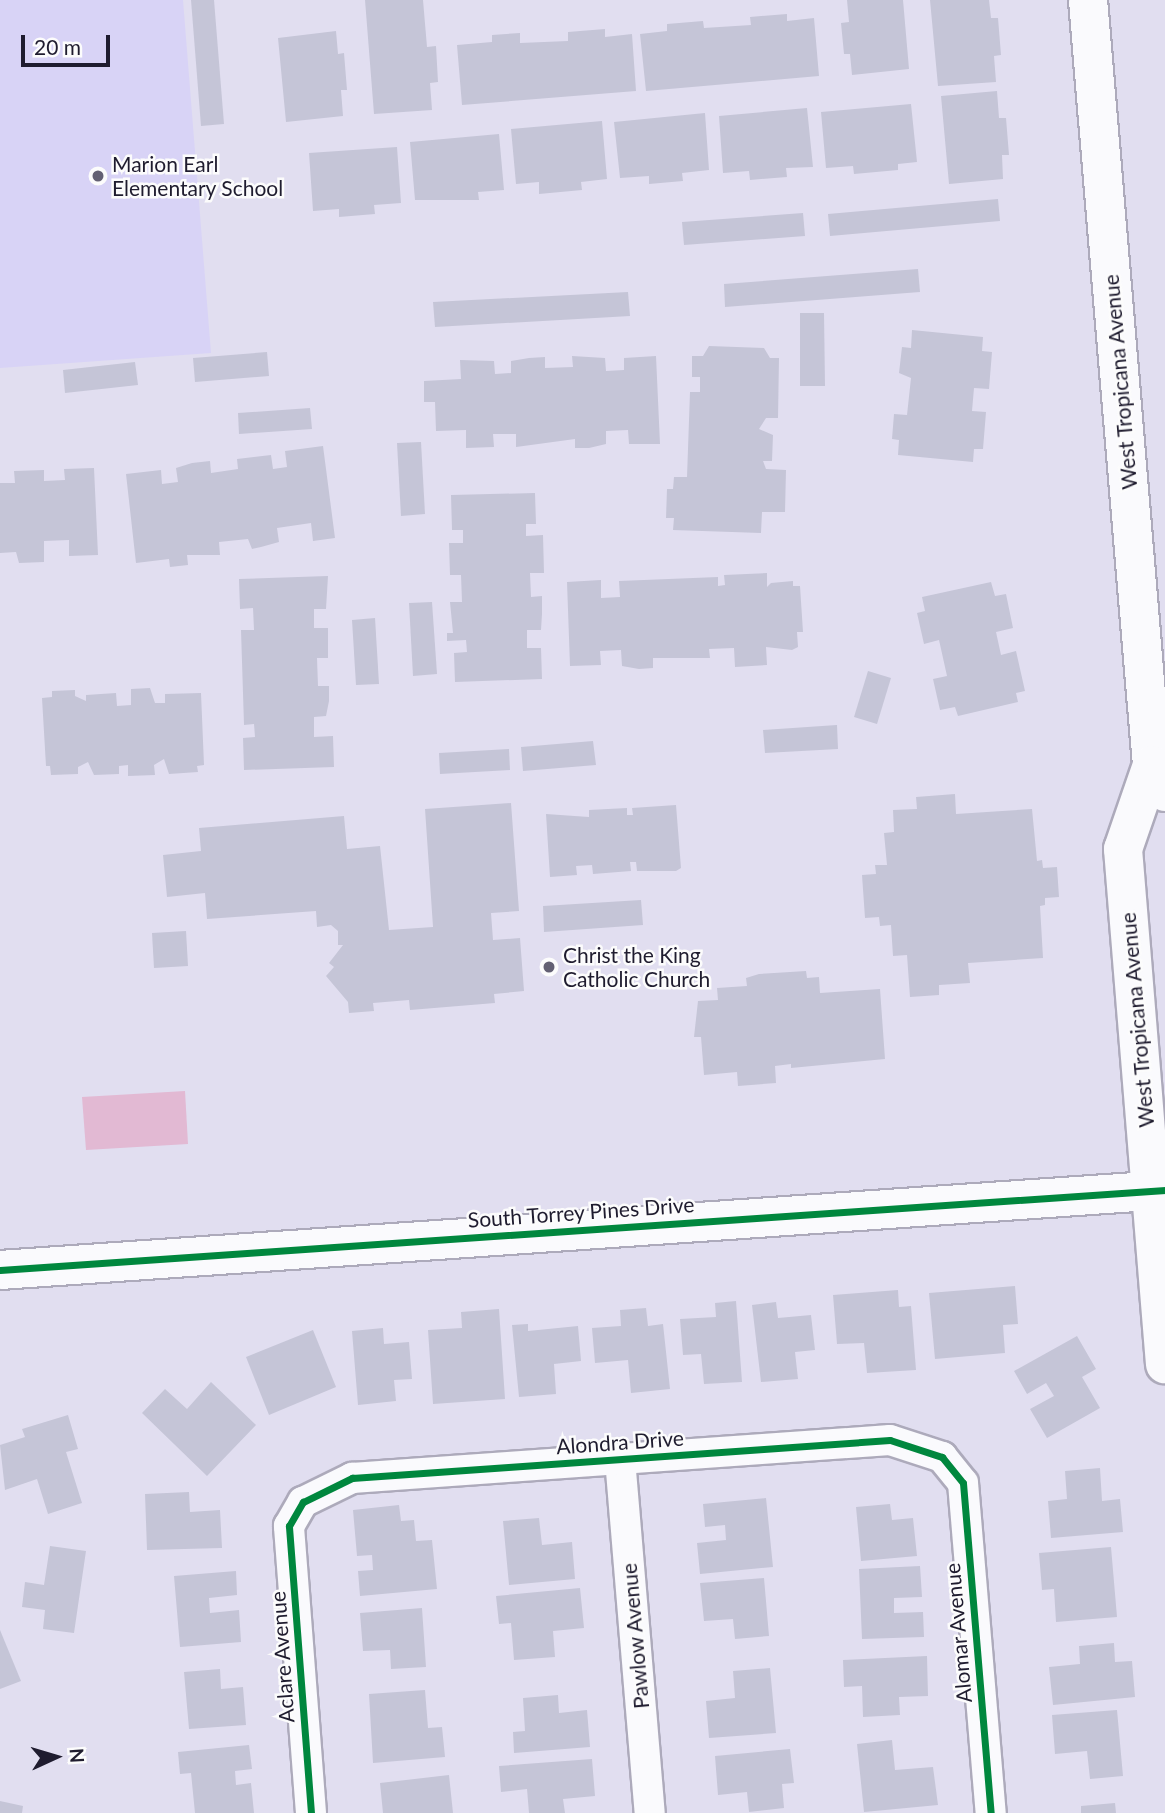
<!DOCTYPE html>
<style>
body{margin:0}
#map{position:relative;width:1165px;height:1813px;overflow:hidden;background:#e1def0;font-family:Lato,sans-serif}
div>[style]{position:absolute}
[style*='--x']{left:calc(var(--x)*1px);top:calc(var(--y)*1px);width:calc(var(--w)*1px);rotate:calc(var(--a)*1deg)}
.built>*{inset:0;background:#d8d3f6}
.green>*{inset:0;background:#e2b9d3}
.building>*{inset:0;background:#c5c5d7}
.roads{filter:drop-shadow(2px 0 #adaabb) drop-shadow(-2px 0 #adaabb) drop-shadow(0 2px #adaabb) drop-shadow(0 -2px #adaabb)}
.minor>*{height:30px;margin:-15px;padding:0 15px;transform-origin:15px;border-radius:15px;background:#fafafd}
.secondary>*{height:38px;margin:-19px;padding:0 19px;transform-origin:19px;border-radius:19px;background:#fafafd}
.primary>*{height:38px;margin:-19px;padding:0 19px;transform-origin:19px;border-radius:19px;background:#fafafd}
.cycleway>*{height:7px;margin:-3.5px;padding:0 3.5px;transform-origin:3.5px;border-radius:3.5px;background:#00873e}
.dots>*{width:19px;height:19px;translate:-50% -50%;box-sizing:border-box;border:4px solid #fcfcfc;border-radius:50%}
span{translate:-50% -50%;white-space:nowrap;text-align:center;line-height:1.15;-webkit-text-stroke:5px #fcfcfc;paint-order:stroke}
.poi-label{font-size:21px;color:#1f1c2f}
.left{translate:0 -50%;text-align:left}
.street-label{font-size:21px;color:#1f1c2f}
.north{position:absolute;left:21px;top:1722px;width:70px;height:70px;-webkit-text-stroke:5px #fcfcfc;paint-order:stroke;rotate:86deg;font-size:19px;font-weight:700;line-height:28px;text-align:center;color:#1f1c2f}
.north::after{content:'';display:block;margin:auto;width:24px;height:32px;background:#1f1c2f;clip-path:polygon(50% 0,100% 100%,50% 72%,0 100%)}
.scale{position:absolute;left:21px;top:35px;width:89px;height:32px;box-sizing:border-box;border:4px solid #1f1c2f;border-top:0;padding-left:9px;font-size:21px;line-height:24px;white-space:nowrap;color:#1f1c2f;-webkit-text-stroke:5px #fcfcfc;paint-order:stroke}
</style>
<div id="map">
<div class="built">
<div style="clip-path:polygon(0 0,183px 0,211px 353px,0 368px)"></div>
</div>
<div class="green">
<div style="clip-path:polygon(185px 1091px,188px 1144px,86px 1150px,82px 1097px)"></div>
</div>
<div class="building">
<div style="clip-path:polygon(191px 0,214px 0,224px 124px,201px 126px)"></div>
<div style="clip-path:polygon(365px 0,423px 0,427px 47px,436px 46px,438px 82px,430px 83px,432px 110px,374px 114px)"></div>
<div style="clip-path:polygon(847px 0,903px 0,909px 69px,852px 75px,850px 54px,844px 54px,841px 23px,849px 22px)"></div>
<div style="clip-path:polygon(930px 0,989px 0,991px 18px,998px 18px,1001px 55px,994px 56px,996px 82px,938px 86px)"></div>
<div style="clip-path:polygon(787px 14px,787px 21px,814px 18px,819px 76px,646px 91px,640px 34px,667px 31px,667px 24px,703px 21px,704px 28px,751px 25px,750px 17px)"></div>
<div style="clip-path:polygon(605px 29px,605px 37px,632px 34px,636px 91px,462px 105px,457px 45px,492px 42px,492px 35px,520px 33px,520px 43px,568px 41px,568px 32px)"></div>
<div style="clip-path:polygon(336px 31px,338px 54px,344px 53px,347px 90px,341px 90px,343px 116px,286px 122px,278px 38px)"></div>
<div style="clip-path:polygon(997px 91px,999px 118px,1006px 118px,1009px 155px,1002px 155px,1003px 179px,949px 184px,941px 96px)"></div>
<div style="clip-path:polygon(911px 104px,917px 162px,898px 164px,898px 170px,854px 174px,853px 166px,826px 168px,821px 112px)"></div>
<div style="clip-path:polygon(807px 108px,813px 167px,786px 168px,787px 177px,750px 180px,749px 171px,723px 173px,719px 116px)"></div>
<div style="clip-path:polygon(705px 113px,709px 170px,682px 173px,683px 181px,649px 184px,649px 176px,620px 178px,614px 122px)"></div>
<div style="clip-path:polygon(602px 121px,607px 179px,581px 182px,582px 190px,539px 194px,539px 182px,516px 184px,511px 129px)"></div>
<div style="clip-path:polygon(499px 134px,504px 190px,478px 192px,479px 200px,415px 200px,410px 142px)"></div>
<div style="clip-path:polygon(397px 147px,401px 203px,374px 205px,375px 214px,339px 217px,339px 209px,313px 211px,309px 153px)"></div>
<div style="clip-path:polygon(998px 199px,1000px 221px,830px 236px,828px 214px)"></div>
<div style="clip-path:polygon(803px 213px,805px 236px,684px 245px,682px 222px)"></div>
<div style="clip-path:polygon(918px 269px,920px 292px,725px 307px,724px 284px)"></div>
<div style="clip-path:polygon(628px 292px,630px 316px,435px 327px,433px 302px)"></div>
<div style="clip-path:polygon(800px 313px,824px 313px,825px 386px,800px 386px)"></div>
<div style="clip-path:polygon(912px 330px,983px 337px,982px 351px,992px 352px,989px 389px,974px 388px,972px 411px,986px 412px,983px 449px,974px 449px,973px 462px,898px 455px,899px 440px,892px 439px,894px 414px,907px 415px,911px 378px,899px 373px,902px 347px,911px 348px)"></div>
<div style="clip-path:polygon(709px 346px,764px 348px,770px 358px,779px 358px,778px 418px,766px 418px,759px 429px,773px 435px,772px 461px,763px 461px,766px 469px,786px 470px,785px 512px,762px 512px,761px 533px,673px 530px,674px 518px,666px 518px,667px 489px,673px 489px,674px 477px,687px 477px,690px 392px,700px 392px,700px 377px,692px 377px,692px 356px,703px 356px)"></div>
<div style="clip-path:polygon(267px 352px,269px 376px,195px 382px,193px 358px)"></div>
<div style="clip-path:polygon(572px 356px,605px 358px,606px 371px,624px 370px,624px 358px,656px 356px,660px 444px,629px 444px,628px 430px,606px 431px,606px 444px,589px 448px,575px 448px,575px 439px,516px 447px,516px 434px,493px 434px,494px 447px,466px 448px,466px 430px,436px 431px,435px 402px,424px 402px,424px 381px,461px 379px,460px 360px,494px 361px,495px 374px,511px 373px,511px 361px,529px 358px,545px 357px,545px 368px,573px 367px)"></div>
<div style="clip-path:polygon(135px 362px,138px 385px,65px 393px,63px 370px)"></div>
<div style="clip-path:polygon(310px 408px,312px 429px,239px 434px,238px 413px)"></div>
<div style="clip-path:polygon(421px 442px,425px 514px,401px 516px,397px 443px)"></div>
<div style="clip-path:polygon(323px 446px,335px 538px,313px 541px,311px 523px,277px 528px,279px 542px,261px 547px,252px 549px,248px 539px,219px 542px,220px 555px,187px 555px,188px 565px,170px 567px,169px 559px,136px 563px,126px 474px,161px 470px,162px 484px,178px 482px,176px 468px,192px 463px,210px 461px,211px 473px,238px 469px,237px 459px,271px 455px,273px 469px,287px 467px,285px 451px)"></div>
<div style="clip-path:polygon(94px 468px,98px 555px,69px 556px,69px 540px,44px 541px,44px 562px,19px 563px,16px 552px,0 553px,0 483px,15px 483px,14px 471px,44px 470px,44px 481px,65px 480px,64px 469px)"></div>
<div style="clip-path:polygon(535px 493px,536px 524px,526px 524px,526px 536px,543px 535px,544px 573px,530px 573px,531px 597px,542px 596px,542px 614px,541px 630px,527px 630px,527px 648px,541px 648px,542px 679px,455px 682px,454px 653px,467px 652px,466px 640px,447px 641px,447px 633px,453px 633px,450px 602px,462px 602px,461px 575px,450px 575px,449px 543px,463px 543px,463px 530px,452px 530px,451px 495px)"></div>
<div style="clip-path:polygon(767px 573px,767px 587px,771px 583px,793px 581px,793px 586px,800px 586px,803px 632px,797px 632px,798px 647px,792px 650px,766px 647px,767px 665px,735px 667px,734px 648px,709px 649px,710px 658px,653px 658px,653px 668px,639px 669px,622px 666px,621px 650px,600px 651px,601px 665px,570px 666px,567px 582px,601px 580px,601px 598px,620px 597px,619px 581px,718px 577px,718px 586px,725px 585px,724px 575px)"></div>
<div style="clip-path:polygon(328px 576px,326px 609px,314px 609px,314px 628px,328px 628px,328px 658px,317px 658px,318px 686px,329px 686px,329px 701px,326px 716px,314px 717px,314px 737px,333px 736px,334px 767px,244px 770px,243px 738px,255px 737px,254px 724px,244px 725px,241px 630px,254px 630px,253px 608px,240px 609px,239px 579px)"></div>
<div style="clip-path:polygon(991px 582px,995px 596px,1006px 594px,1013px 628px,996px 632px,1001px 655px,1016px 651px,1025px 691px,1016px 693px,1018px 702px,958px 716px,955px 707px,940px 710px,933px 679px,947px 676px,939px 640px,924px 644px,917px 613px,925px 611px,922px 597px)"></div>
<div style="clip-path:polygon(432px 602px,437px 674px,413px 676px,409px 603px)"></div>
<div style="clip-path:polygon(375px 618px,379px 684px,356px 685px,352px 620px)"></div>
<div style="clip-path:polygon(868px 671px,891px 678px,877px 724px,854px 717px)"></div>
<div style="clip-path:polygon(150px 688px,155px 703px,165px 703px,165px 694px,201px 693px,204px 765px,197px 766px,198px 772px,169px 774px,164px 759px,154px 765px,155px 775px,128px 776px,128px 765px,119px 766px,119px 774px,94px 775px,88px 762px,78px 767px,78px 774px,51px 775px,50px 766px,46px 766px,42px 698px,52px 697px,52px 691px,75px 690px,75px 696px,86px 701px,86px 695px,116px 693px,117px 706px,131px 705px,131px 689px)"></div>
<div style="clip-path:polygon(837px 725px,838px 749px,765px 753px,763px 730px)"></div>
<div style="clip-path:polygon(593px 741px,596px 765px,523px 771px,521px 747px)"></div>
<div style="clip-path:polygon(509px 749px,510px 770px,440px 774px,439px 753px)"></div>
<div style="clip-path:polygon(955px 794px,956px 814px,1032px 809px,1037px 861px,1042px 860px,1043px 868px,1057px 867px,1059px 897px,1045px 898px,1045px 905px,1040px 906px,1043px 958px,968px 963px,970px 983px,939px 985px,939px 995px,910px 997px,907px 955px,893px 956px,891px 925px,880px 926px,879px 917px,865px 918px,862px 875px,876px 874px,875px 865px,887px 865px,884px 833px,894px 832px,893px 810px,917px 809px,916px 797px)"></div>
<div style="clip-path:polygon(511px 803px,519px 911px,491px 913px,493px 940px,520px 938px,524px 991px,494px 994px,495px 1003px,410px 1010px,409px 1000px,373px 1003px,374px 1011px,349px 1013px,348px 1002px,326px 976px,334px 967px,329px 963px,343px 945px,338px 945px,338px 931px,331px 925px,317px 927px,316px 911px,207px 919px,205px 893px,167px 897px,163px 855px,201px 851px,199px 828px,344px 816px,347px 849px,380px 846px,389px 930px,433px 927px,425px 809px)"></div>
<div style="clip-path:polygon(676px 805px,681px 868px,676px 871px,637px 871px,636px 862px,630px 862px,631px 871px,593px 874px,592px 865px,576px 866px,577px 875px,550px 877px,546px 814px,589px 817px,589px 810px,627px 808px,627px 815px,633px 815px,632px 808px)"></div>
<div style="clip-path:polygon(641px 900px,643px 925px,544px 932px,543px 906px)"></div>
<div style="clip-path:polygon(186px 931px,188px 966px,154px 968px,152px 933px)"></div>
<div style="clip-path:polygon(806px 971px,807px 978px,819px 977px,820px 993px,880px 989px,885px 1059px,791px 1068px,791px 1064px,775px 1066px,776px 1083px,738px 1086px,737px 1072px,704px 1075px,701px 1037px,694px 1037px,698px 1001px,718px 1000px,717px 988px,747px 986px,746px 978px,759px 974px)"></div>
<div style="clip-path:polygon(1015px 1286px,1018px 1324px,1003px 1325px,1005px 1353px,935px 1359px,929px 1293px)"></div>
<div style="clip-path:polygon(898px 1290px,899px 1307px,911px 1306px,916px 1370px,867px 1373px,864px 1343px,837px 1344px,833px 1295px)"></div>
<div style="clip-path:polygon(736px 1301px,742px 1382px,704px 1384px,701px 1354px,683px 1355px,680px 1319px,716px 1317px,715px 1303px)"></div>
<div style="clip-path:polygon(776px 1302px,778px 1318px,811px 1315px,815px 1350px,795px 1352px,798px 1379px,761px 1382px,752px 1305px)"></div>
<div style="clip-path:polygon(646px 1308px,648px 1326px,663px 1324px,670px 1389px,631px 1393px,628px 1360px,595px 1363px,592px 1328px,621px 1326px,620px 1310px)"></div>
<div style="clip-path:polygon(499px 1309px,505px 1399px,433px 1404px,428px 1330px,462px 1328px,461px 1312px)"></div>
<div style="clip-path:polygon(528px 1324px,528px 1331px,578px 1326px,581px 1361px,554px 1364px,556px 1394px,519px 1397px,512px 1325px)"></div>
<div style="clip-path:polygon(383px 1328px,384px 1344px,409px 1342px,412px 1379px,394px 1380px,396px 1401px,358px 1405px,352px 1331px)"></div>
<div style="clip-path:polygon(313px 1330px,336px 1387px,269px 1415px,246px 1357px)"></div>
<div style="clip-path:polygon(1077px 1336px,1096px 1369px,1082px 1377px,1100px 1408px,1047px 1438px,1030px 1409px,1054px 1396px,1046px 1383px,1027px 1394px,1014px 1371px)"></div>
<div style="clip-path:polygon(211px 1382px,256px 1425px,207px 1476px,142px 1413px,165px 1389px,187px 1409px)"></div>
<div style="clip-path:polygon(68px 1415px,78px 1449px,66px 1452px,82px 1503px,48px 1514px,37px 1479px,5px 1490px,0 1445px,25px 1437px,22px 1429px)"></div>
<div style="clip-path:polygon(1100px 1468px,1102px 1501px,1120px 1499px,1123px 1532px,1051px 1538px,1048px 1501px,1067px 1499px,1065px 1471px)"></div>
<div style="clip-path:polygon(189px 1492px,190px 1512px,220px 1510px,222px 1548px,147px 1550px,145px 1494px)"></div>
<div style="clip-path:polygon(766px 1498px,773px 1567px,700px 1574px,697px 1543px,726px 1540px,725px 1525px,705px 1527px,703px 1504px)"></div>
<div style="clip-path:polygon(890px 1504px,892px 1520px,913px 1518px,917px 1556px,861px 1561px,856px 1507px)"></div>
<div style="clip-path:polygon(399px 1505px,401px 1521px,414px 1520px,416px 1541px,432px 1540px,437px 1589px,360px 1596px,358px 1571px,373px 1570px,372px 1555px,357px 1556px,353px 1510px)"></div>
<div style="clip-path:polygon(539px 1518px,542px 1545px,572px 1542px,575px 1579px,509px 1585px,503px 1521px)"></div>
<div style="clip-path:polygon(50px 1546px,86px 1551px,74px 1633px,43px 1629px,45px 1610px,22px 1607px,25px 1582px,44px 1585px)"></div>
<div style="clip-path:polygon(1111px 1547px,1117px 1617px,1056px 1622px,1054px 1589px,1042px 1590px,1039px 1553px)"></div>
<div style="clip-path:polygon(920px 1566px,922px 1597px,894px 1598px,894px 1613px,923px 1612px,924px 1637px,862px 1639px,859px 1569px)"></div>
<div style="clip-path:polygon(236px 1571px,237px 1595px,209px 1598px,210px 1613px,239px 1610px,241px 1642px,180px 1647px,174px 1576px)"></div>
<div style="clip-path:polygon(764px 1578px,769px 1636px,735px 1639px,733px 1619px,704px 1621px,700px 1583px)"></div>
<div style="clip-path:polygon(580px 1588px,584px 1628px,553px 1631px,555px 1657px,514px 1660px,511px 1623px,499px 1624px,496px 1596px)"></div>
<div style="clip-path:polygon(422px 1608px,426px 1667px,391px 1669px,390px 1650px,363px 1651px,360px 1613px)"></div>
<div style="clip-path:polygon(0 1630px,21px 1681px,0 1689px)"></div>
<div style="clip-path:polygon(1114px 1643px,1115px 1662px,1132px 1661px,1135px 1697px,1053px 1705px,1049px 1667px,1080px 1664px,1079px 1646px)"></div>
<div style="clip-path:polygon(927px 1656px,928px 1696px,899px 1697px,900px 1715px,863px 1717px,862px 1686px,844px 1687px,843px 1660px)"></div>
<div style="clip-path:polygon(770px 1668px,776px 1733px,709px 1738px,706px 1701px,735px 1698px,733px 1671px)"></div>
<div style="clip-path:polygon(220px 1669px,221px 1689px,243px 1687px,246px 1725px,189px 1729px,184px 1672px)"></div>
<div style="clip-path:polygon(425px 1690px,428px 1728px,442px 1727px,445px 1757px,373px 1763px,369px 1694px)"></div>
<div style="clip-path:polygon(558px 1695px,559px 1713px,587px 1710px,590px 1747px,514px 1753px,513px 1732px,525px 1731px,523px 1698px)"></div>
<div style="clip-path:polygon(1117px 1710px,1123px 1776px,1090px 1779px,1087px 1751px,1055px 1754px,1052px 1715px)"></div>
<div style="clip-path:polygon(892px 1740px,895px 1770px,933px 1767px,938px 1805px,864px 1812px,857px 1744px)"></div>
<div style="clip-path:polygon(249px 1745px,252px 1769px,235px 1771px,236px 1785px,251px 1783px,254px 1813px,195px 1813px,191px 1773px,180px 1774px,178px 1752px)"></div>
<div style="clip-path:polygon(790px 1749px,794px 1783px,782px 1784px,784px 1808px,749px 1812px,747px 1792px,718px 1795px,715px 1756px)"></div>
<div style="clip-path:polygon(592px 1759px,595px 1796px,563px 1799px,565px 1813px,529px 1813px,527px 1789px,501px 1792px,499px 1766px)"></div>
<div style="clip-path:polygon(449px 1775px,453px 1813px,383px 1813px,380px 1783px)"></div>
<div style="clip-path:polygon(0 1801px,23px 1806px,22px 1813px,0 1813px)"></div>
<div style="clip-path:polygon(1115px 1803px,1116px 1813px,1081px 1813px,1081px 1806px)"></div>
</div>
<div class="roads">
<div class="minor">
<div style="--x:620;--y:1459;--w:355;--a:85.2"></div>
<div style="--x:311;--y:1813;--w:288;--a:-94.4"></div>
<div style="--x:289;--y:1526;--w:28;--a:-60"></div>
<div style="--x:303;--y:1502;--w:55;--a:-26.1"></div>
<div style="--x:352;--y:1478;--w:539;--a:-4.04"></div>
<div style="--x:890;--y:1440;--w:55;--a:18.1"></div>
<div style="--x:942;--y:1457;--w:33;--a:51"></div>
<div style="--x:963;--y:1483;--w:331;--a:85.2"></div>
</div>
<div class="secondary">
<div style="--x:0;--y:1270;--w:1168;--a:-3.93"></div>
</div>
<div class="primary">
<div style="--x:1088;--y:0;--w:768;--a:85.22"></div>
<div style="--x:1152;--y:765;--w:30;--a:64"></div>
<div style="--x:1152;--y:765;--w:89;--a:109"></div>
<div style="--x:1123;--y:849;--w:517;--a:85.34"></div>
</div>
</div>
<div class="cycleway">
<div style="--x:0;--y:1270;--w:1168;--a:-3.93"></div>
<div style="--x:311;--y:1813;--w:288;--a:-94.4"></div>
<div style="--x:289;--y:1526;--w:28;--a:-60"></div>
<div style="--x:303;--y:1502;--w:55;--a:-26.1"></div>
<div style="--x:352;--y:1478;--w:539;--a:-4.04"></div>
<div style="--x:890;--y:1440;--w:55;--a:18.1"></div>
<div style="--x:942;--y:1457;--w:33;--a:51"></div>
<div style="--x:963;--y:1483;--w:331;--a:85.2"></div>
</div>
<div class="dots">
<div style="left:98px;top:176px;background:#636073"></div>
<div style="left:549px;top:967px;background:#636073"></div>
</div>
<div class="poi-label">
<span class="left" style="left:112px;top:176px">Marion Earl<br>Elementary School</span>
<span class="left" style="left:563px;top:967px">Christ the King<br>Catholic Church</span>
</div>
<div class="street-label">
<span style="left:1120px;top:382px;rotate:-95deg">West Tropicana Avenue</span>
<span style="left:1137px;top:1020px;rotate:-95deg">West Tropicana Avenue</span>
<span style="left:581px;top:1212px;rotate:-4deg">South Torrey Pines Drive</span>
<span style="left:620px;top:1442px;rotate:-4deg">Alondra Drive</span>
<span style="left:958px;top:1633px;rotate:-95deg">Alomar Avenue</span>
<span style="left:635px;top:1636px;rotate:-95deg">Pawlow Avenue</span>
<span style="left:282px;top:1657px;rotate:-94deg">Aclare Avenue</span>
</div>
<div class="north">N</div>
<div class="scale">20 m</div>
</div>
